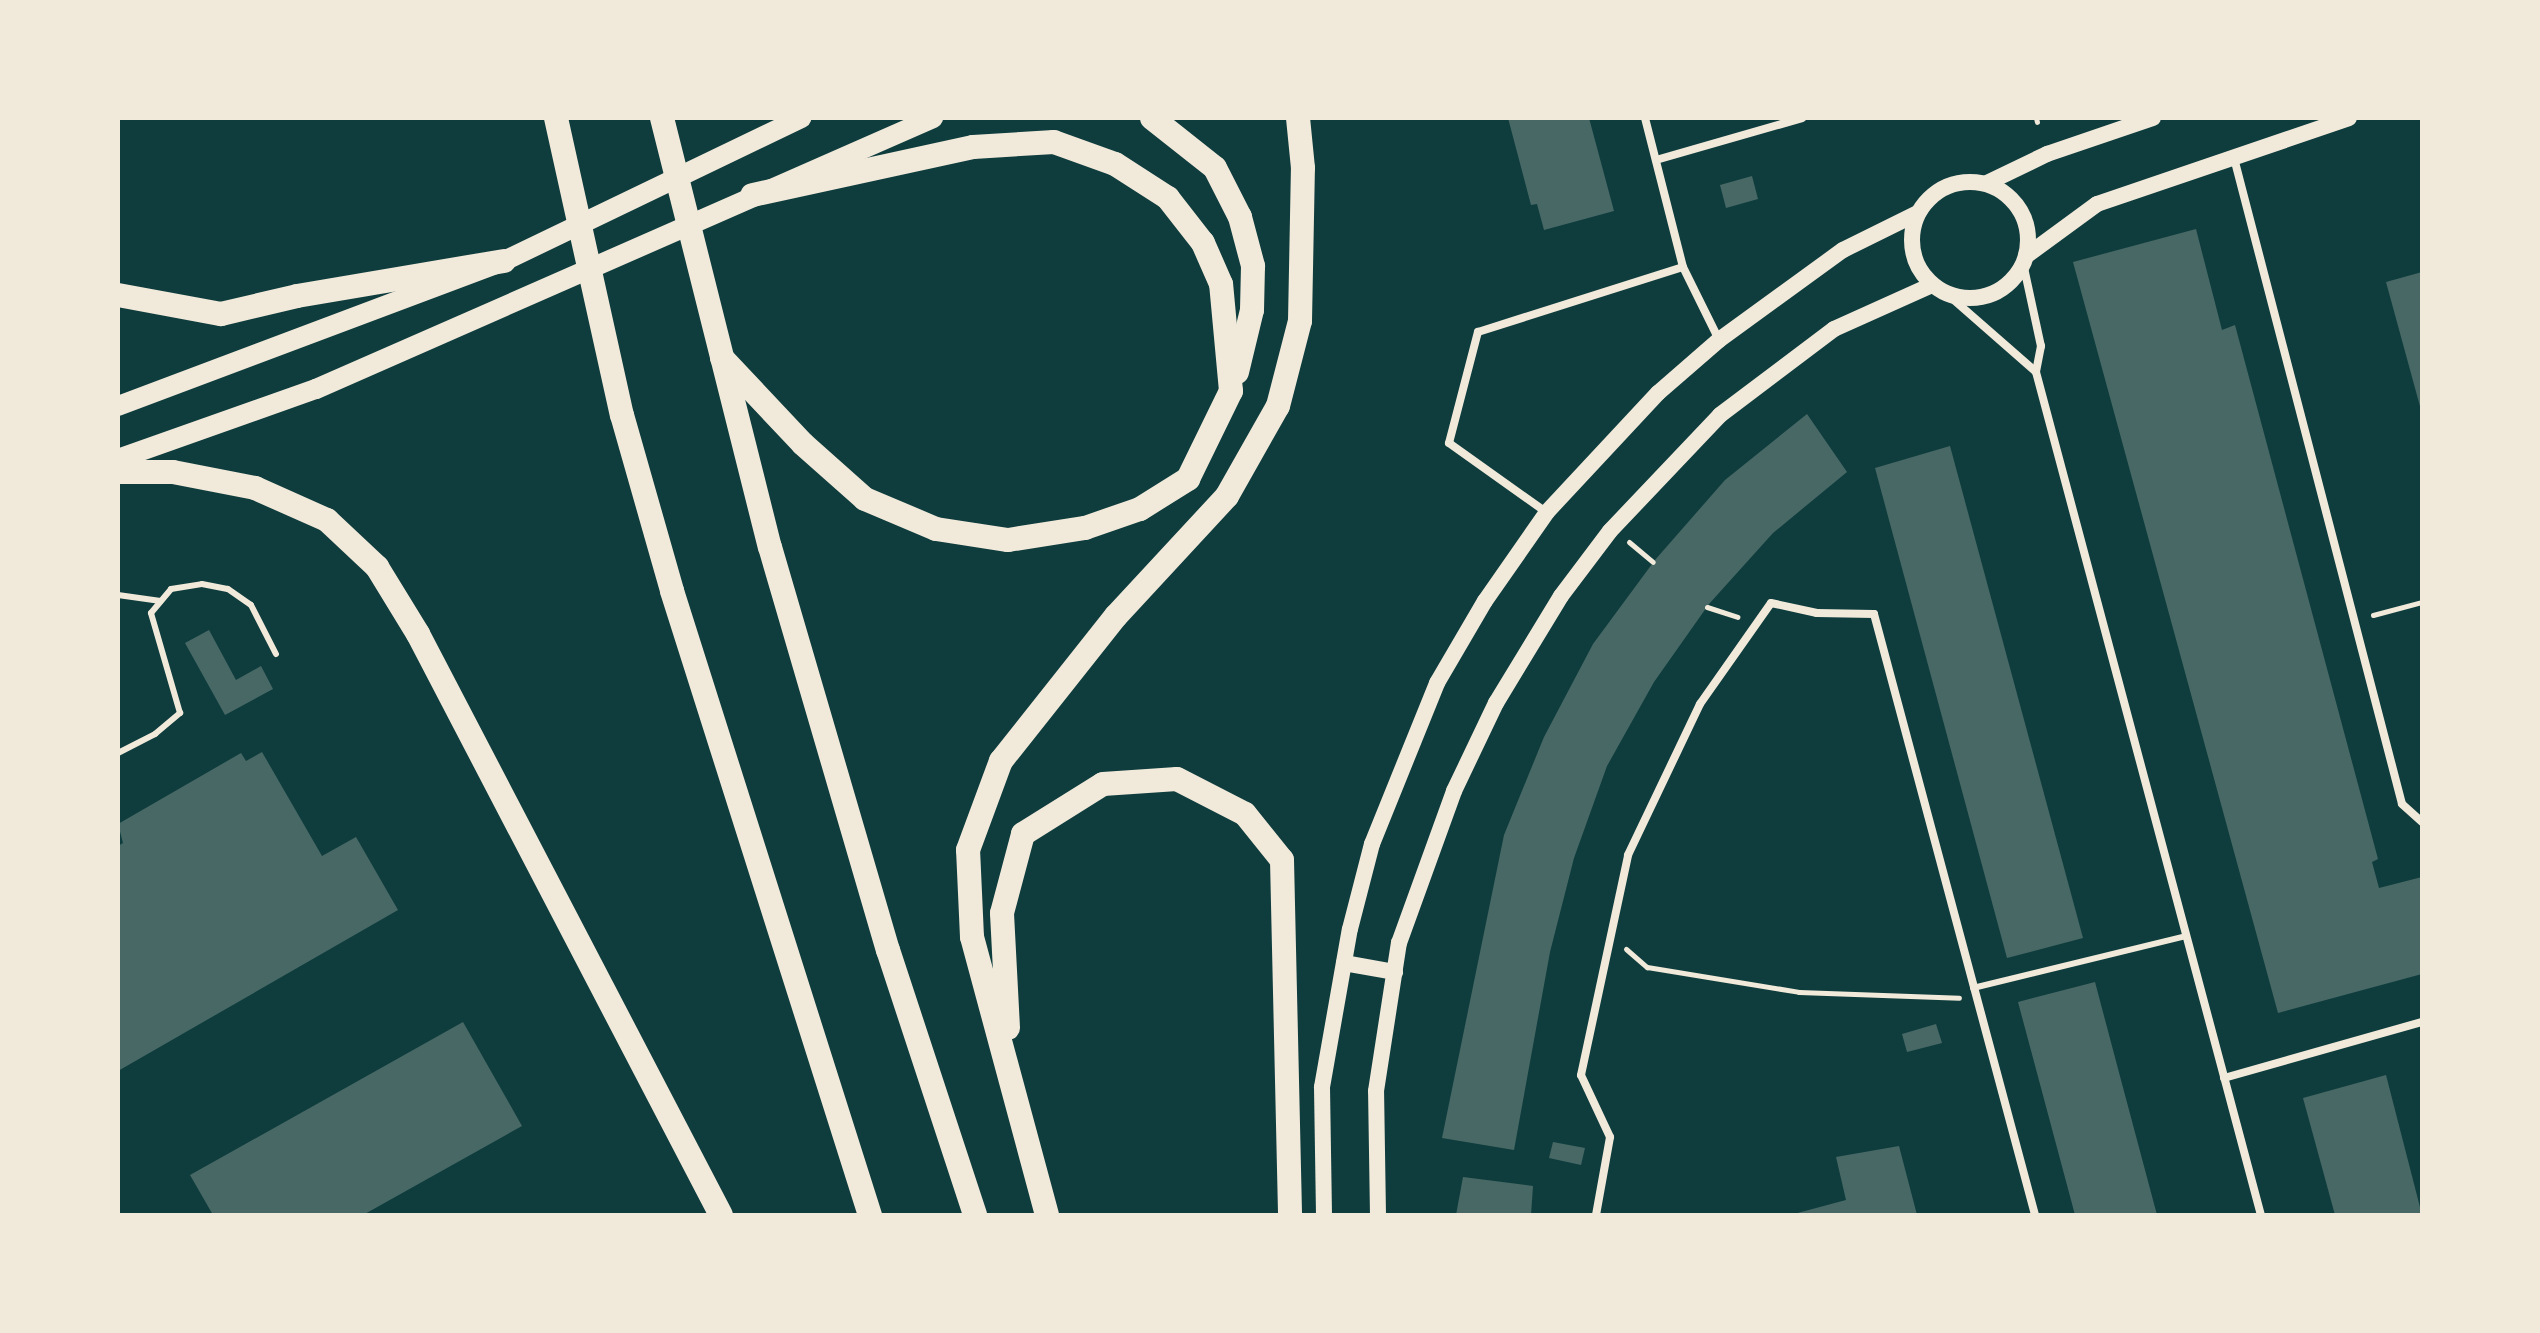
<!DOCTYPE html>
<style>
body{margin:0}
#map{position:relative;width:2540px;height:1333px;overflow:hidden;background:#0f3d3e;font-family:"Public Sans",sans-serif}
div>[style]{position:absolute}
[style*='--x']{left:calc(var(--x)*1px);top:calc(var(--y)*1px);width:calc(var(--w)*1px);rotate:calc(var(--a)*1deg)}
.building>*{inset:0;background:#486865}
.path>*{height:5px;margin:-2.5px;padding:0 2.5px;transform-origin:2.5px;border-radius:2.5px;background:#f1e9da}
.service>*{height:6px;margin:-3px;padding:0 3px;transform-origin:3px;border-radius:3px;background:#f1e9da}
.minor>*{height:8px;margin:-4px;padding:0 4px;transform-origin:4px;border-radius:4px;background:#f1e9da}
.secondary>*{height:16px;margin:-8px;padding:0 8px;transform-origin:8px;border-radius:8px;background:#f1e9da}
.secondary>.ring{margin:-8px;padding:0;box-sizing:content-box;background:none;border:16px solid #f1e9da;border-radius:50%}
.primary>*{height:20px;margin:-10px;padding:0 10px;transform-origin:10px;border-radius:10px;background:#f1e9da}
.motorway>*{height:24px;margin:-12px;padding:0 12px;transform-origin:12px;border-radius:12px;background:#f1e9da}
span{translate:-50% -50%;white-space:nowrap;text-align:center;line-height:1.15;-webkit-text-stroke:7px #f1e9da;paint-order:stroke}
.frame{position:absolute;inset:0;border:120px solid #f1e9da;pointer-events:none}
</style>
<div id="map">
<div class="building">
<div style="clip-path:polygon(1508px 118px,1589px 118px,1614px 211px,1544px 230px,1537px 204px,1531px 205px)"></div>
<div style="clip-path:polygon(1752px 176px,1758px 199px,1726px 208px,1720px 185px)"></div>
<div style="clip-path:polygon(2196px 229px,2222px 330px,2235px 325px,2378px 859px,2372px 862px,2379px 888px,2422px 877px,2422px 974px,2278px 1013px,2073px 262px)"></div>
<div style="clip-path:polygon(2422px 272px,2422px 410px,2421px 410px,2386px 282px)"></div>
<div style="clip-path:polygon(1807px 414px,1847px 472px,1773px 533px,1709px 604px,1654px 682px,1607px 766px,1574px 858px,1550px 952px,1514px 1150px,1442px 1138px,1504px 835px,1544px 737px,1593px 644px,1655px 560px,1725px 480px)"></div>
<div style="clip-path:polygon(1950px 446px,2083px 938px,2007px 958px,1875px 468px)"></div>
<div style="clip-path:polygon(209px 630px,236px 680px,261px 666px,273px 689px,225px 715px,185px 643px)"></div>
<div style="clip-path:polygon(262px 752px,322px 856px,356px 837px,398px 910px,118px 1071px,118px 846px,123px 843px,118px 824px,241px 753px,246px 761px)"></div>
<div style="clip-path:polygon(2095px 982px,2121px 1080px,2157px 1215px,2075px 1215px,2018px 1002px)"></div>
<div style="clip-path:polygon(463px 1022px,522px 1126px,363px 1215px,213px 1215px,190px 1175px)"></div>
<div style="clip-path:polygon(1936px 1024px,1942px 1043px,1907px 1052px,1902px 1034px)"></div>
<div style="clip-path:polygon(2386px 1075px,2422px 1215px,2335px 1215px,2303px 1098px)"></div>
<div style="clip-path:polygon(1553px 1142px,1585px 1148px,1581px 1165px,1549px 1158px)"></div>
<div style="clip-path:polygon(1899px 1146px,1917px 1215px,1790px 1215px,1846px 1200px,1836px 1157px)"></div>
<div style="clip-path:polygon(1463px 1177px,1533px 1186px,1531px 1215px,1456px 1215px)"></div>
</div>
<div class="path">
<div style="--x:2036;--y:118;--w:4;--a:76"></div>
<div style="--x:1629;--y:542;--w:31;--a:40"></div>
<div style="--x:1707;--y:607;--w:32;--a:18"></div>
<div style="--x:2373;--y:615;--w:51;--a:-14.9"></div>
<div style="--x:1626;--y:949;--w:28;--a:41"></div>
<div style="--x:1647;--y:967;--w:154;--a:9.3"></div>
<div style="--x:1799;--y:992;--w:160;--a:2.1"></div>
</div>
<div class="service">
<div style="--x:118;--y:595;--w:43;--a:7.9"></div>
<div style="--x:118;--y:753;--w:42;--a:-27.2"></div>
<div style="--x:155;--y:734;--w:33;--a:-40"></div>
<div style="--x:180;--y:713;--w:104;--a:-106.2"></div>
<div style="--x:151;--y:613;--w:31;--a:-50"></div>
<div style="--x:171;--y:589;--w:31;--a:-9"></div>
<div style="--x:202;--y:584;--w:26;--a:11"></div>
<div style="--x:228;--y:589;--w:28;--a:35"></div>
<div style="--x:251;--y:605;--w:55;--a:63"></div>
<div style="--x:1973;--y:988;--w:220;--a:-13.7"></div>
</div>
<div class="minor">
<div style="--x:1645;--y:118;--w:154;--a:75.7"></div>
<div style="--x:1683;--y:267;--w:81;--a:63.7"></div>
<div style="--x:2234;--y:158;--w:667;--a:75.42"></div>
<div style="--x:2402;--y:804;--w:27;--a:42"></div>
<div style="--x:1656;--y:160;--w:152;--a:-16"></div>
<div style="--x:2023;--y:263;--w:85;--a:77.8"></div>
<div style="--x:2041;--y:346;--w:26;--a:101"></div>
<div style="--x:2036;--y:372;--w:873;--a:75.06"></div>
<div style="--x:1947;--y:294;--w:118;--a:41.2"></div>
<div style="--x:1546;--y:512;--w:119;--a:-144.6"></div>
<div style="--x:1449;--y:443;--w:115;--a:-75.4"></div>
<div style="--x:1478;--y:332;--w:215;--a:-17.6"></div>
<div style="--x:2224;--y:1078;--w:206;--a:-15.8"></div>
<div style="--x:1596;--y:1215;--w:79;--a:-79.8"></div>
<div style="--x:1610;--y:1137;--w:68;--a:-115.1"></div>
<div style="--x:1581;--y:1075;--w:225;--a:-77.9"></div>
<div style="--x:1628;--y:855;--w:167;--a:-64.5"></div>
<div style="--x:1700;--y:704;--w:123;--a:-54.9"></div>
<div style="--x:1771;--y:603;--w:47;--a:12.3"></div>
<div style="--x:1817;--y:613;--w:57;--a:1"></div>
<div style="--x:1874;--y:614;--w:622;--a:75"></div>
</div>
<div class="secondary">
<div class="ring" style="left:1912px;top:182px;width:100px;height:100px"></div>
<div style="--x:1987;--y:183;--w:67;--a:-25.8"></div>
<div style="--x:2047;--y:154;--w:112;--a:-18.8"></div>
<div style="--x:2026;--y:256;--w:88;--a:-36.2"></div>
<div style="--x:2097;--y:204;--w:266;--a:-18.8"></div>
<div style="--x:1344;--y:963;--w:52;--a:10"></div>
<div style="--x:1324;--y:1215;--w:128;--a:-90.9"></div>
<div style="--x:1322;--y:1087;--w:160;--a:-80"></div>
<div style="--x:1350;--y:929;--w:88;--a:-75.5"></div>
<div style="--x:1372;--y:844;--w:174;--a:-68"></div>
<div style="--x:1437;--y:683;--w:95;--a:-59.7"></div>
<div style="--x:1485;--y:601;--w:108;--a:-55.1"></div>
<div style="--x:1547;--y:512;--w:163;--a:-47"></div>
<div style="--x:1658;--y:393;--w:81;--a:-41"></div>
<div style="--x:1719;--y:340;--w:153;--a:-36"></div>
<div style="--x:1843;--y:250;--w:84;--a:-26.3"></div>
<div style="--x:1378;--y:1215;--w:124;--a:-90.9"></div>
<div style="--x:1376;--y:1091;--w:150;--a:-81.2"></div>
<div style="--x:1399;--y:943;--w:162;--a:-70.1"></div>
<div style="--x:1454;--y:791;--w:98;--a:-64.5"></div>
<div style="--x:1496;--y:703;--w:125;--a:-58.7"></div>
<div style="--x:1561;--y:596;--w:81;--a:-53"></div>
<div style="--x:1610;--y:531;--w:160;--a:-46.5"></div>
<div style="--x:1720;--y:415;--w:143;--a:-37"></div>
<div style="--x:1834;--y:329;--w:107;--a:-24.2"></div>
</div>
<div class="primary">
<div style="--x:118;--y:406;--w:412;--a:-20.6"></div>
<div style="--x:504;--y:261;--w:330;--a:-25.7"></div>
<div style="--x:118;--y:459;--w:210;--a:-19.5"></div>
<div style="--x:316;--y:389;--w:674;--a:-23.71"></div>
</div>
<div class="motorway">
<div style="--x:556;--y:118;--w:304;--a:77.5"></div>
<div style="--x:622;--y:415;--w:183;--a:74.1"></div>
<div style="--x:672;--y:591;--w:655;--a:72.4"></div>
<div style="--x:662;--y:118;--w:442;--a:75.9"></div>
<div style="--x:770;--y:547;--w:420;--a:73.7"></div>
<div style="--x:888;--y:950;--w:279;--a:71.8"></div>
<div style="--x:1152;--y:118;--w:80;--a:38.4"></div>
<div style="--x:1215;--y:168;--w:55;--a:63"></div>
<div style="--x:1240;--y:217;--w:51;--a:75.1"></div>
<div style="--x:1253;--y:266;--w:44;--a:91.3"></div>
<div style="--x:1252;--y:310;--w:64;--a:103.6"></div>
<div style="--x:118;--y:295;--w:105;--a:10.5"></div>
<div style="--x:221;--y:314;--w:78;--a:-13.3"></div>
<div style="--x:297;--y:296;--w:210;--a:-9.6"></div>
<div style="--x:722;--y:358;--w:118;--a:46.7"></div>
<div style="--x:803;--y:444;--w:83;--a:41.6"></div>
<div style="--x:865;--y:499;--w:77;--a:22.9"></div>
<div style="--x:936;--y:529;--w:73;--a:8.7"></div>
<div style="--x:1008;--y:540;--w:78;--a:-8.9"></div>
<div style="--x:1085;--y:528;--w:58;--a:-19.1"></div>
<div style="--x:1140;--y:509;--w:57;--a:-32"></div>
<div style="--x:1188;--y:479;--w:98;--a:-64"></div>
<div style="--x:1231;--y:391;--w:107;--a:-95.3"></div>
<div style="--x:1221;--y:284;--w:45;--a:-113.7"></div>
<div style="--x:1203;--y:243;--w:57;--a:-127.9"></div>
<div style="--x:1168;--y:198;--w:63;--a:-147.3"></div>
<div style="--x:1115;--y:164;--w:65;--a:-160.2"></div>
<div style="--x:1054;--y:142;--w:81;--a:176.5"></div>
<div style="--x:973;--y:147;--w:226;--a:167.7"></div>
<div style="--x:118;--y:472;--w:55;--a:0"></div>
<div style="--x:173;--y:472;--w:84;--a:11"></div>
<div style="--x:255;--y:488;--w:79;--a:24"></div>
<div style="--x:327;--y:520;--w:69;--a:43.2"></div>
<div style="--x:377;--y:567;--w:79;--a:58.5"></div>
<div style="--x:418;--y:634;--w:655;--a:62.46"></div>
<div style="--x:1008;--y:1028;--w:115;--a:-93"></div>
<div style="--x:1002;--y:913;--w:82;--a:-75.1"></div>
<div style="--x:1023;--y:834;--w:94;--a:-32"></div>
<div style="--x:1103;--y:784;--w:74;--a:-3.9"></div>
<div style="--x:1177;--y:779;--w:76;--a:27.2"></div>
<div style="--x:1245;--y:814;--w:59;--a:51.2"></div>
<div style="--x:1282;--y:860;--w:355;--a:88.7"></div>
<div style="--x:1047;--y:1215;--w:288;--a:-105.1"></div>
<div style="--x:972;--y:937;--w:87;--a:-92.6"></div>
<div style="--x:968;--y:850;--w:95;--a:-69.7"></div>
<div style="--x:1001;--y:761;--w:185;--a:-51.6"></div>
<div style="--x:1116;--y:616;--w:163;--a:-47.2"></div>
<div style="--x:1227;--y:496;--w:103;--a:-60.5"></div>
<div style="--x:1278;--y:406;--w:88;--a:-75.5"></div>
<div style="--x:1300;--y:321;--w:153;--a:-88.9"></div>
<div style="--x:1303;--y:168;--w:50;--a:-95.7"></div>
</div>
<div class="frame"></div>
</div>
